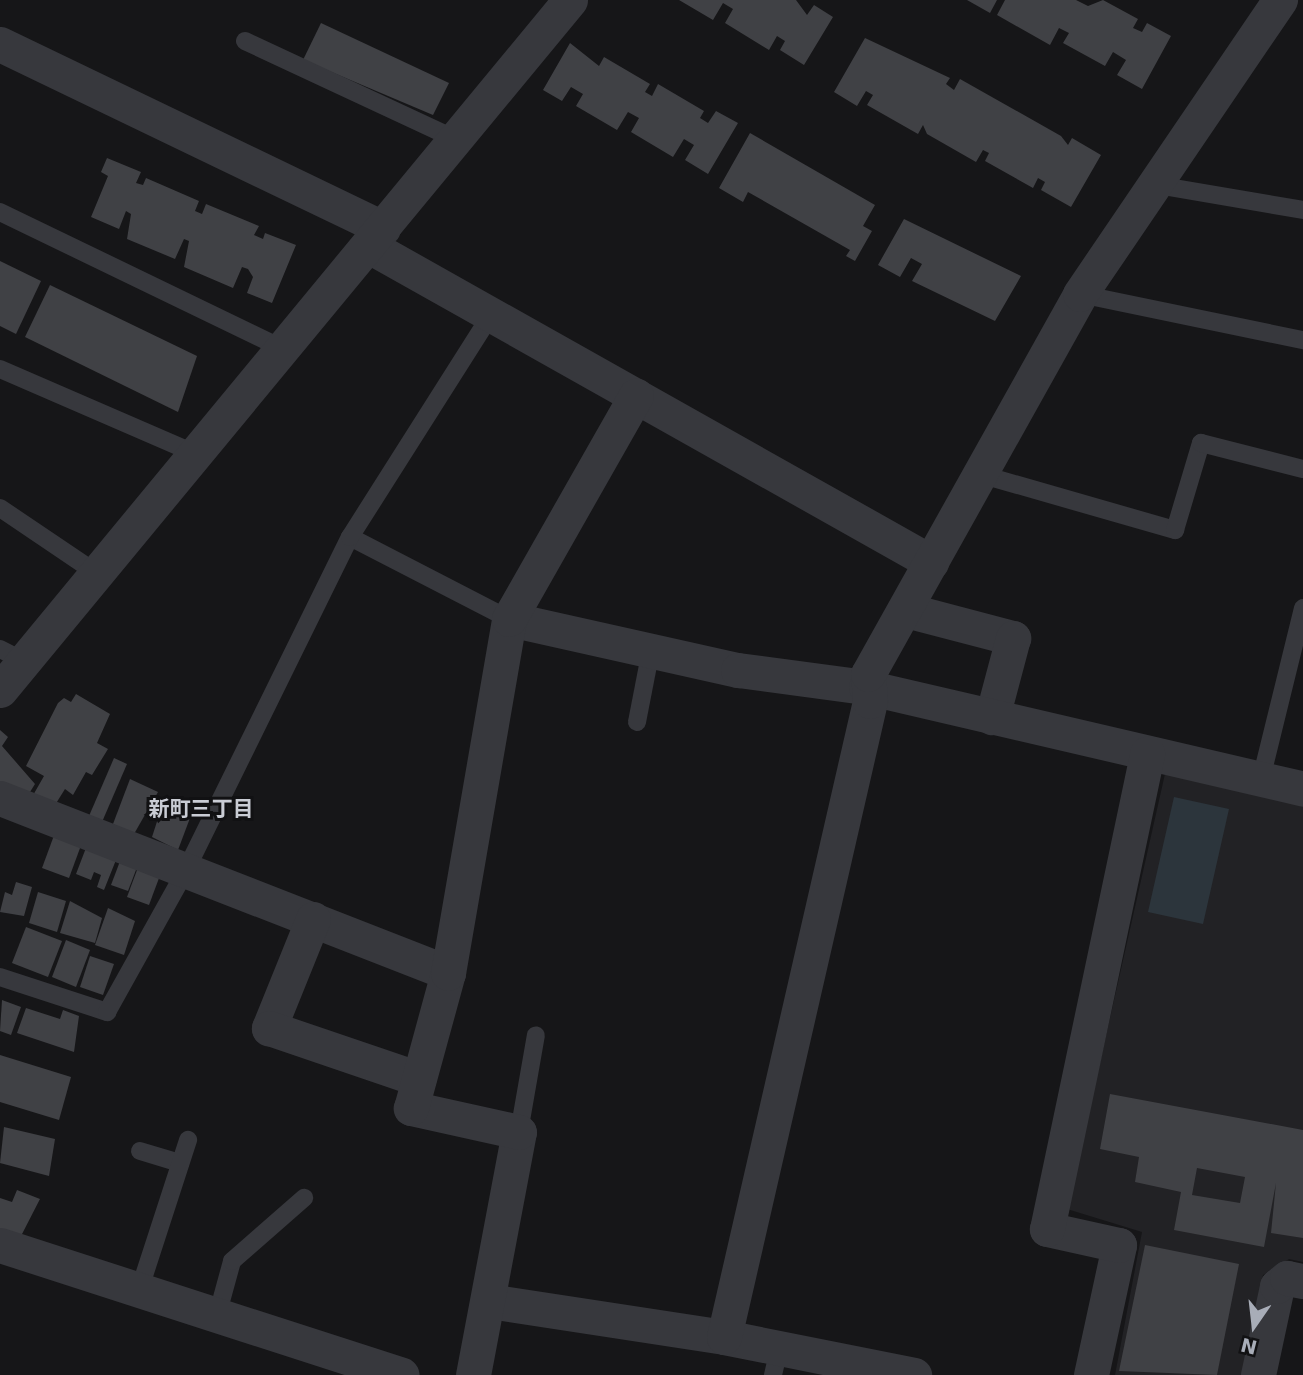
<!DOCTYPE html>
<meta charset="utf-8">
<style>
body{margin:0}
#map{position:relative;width:1303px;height:1375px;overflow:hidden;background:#161618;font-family:"DejaVu Sans","Noto Sans JP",sans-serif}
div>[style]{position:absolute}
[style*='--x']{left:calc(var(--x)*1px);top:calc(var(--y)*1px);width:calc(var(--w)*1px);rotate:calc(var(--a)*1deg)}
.built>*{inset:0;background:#222225}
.water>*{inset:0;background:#2c353c}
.building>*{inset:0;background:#404145}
.service>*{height:18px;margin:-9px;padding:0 9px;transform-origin:9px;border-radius:9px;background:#37383d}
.minor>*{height:35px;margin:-17.5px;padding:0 17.5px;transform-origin:17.5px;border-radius:17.5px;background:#37383d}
span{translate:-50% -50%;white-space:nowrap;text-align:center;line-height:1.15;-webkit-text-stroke:6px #111113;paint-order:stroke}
.neighbourhood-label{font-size:21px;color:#c9ccd4;font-weight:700}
.north{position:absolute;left:1219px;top:1291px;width:70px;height:70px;-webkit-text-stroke:5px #111113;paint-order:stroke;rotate:194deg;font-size:19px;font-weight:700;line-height:28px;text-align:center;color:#a8adb8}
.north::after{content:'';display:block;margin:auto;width:24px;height:32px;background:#a8adb8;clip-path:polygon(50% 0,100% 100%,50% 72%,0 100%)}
</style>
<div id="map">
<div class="built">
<div style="clip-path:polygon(1167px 765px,1303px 799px,1303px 1262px,1289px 1259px,1263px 1275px,1244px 1375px,1115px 1375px,1142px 1232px,1067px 1209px)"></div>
</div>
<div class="water">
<div style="clip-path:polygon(1174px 797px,1229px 809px,1203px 924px,1148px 912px)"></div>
</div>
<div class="building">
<div style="clip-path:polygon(679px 0,796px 0,807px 15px,814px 5px,833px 17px,804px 65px,780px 50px,785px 41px,777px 36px,769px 50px,725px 23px,733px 9px,723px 3px,713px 20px)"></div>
<div style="clip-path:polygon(967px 0,997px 0,990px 13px)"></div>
<div style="clip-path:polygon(1005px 0,1076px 0,1088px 6px,1103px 0,1138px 19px,1133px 28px,1142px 32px,1147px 23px,1171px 36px,1142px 89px,1117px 75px,1126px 60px,1113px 52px,1105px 66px,1063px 43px,1069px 33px,1059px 28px,1050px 45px,997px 15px)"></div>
<div style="clip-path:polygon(321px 23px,449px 83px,433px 115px,303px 60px)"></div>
<div style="clip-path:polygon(865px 38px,950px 78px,946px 84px,954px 90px,960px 79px,1061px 136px,1068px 145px,1072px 138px,1101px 155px,1071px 207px,1041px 190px,1045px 182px,1038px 178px,1033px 188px,985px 161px,989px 153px,983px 150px,976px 162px,927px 134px,923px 125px,918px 134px,867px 105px,873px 95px,866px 91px,857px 106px,834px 92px)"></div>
<div style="clip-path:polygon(570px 43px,599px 66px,604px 57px,650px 84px,645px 92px,652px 96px,658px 84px,704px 111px,700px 118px,708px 123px,716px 111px,738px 123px,708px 174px,685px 160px,694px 145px,684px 139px,673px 157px,631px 132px,639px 118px,628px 112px,617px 130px,576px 106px,583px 94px,571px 87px,562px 101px,543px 90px)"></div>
<div style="clip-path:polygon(750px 133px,875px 205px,863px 226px,872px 231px,855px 261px,846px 256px,850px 250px,748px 192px,743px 202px,719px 188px)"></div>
<div style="clip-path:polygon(107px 158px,141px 172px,136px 183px,143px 185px,146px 178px,199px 201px,195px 211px,202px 214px,206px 204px,259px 226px,254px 235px,263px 239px,265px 233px,296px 245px,272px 303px,247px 293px,253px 277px,248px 269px,242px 267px,233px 288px,184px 267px,189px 241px,184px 239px,175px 259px,127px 239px,131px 214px,126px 211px,119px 229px,91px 217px,108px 176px,101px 172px)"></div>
<div style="clip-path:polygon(904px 219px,1021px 276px,995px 321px,912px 281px,922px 264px,911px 258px,900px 277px,878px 265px)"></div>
<div style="clip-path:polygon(0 261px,41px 281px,16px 334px,0 326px)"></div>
<div style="clip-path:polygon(50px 285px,197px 356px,178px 412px,25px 337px)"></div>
<div style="clip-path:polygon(76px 694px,110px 714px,97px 743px,108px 749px,92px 775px,86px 772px,73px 795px,65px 789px,55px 805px,32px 797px,44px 776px,26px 766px,58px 703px,64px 698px,71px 702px)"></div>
<div style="clip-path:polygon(0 730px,8px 737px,2px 746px,35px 784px,30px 792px,0 782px)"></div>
<div style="clip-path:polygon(114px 758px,127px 764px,102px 822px,89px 816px)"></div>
<div style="clip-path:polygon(130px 779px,158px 792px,134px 834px,113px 824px)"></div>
<div style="clip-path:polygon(163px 803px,190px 818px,178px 850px,152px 837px)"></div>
<div style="clip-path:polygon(56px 830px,83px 840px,69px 878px,42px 868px)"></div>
<div style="clip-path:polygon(89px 840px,118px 855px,104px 890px,97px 887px,101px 875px,94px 872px,91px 880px,76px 874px)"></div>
<div style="clip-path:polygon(122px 856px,139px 862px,128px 891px,111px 885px)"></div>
<div style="clip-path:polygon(140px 862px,162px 870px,149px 905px,127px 897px)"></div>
<div style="clip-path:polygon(16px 882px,32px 887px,24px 916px,0 912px,5px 892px,12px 895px)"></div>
<div style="clip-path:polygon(38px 892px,66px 901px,57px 932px,29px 923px)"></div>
<div style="clip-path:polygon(70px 901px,102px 918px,95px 943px,60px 933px)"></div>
<div style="clip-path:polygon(108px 908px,135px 921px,124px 955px,95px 945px)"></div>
<div style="clip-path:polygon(26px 927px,62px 941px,48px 977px,12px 963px)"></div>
<div style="clip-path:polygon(66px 940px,90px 950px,76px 987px,52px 977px)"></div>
<div style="clip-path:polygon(90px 956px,114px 964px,103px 995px,80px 987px)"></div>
<div style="clip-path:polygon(2px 1000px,21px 1007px,11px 1035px,0 1031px)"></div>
<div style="clip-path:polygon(26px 1008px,60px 1019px,63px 1010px,79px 1016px,74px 1052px,17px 1033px)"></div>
<div style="clip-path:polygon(0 1055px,71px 1077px,59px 1120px,0 1102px)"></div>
<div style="clip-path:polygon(evenodd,1110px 1094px,1303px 1130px,1303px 1238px,1271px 1233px,1276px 1183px,1264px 1247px,1174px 1230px,1181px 1192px,1135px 1182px,1139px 1157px,1100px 1149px,1110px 1094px,1197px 1168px,1245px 1177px,1240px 1203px,1192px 1195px,1197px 1168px)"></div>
<div style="clip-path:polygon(4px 1127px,55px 1139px,49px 1176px,0 1163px)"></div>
<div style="clip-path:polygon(17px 1190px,40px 1199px,21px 1236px,0 1239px,0 1198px,12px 1202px)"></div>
<div style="clip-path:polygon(1145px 1245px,1239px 1264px,1217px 1375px,1119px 1371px)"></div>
</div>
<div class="service">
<div style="--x:245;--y:41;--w:236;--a:25"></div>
<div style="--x:1151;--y:184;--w:154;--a:9.7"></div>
<div style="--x:0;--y:212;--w:315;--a:25.8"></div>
<div style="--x:1080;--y:294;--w:228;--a:11.7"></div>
<div style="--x:0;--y:369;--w:217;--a:23.4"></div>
<div style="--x:983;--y:475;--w:200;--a:16"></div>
<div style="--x:1175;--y:530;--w:91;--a:-73.4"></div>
<div style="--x:1201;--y:443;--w:105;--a:14.3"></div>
<div style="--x:0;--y:508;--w:118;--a:34"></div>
<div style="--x:350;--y:537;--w:179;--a:27.3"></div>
<div style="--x:0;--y:649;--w:27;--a:27"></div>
<div style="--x:637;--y:722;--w:73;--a:-79"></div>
<div style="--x:1261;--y:779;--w:176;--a:-76.2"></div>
<div style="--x:0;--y:977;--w:113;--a:18.1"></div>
<div style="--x:107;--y:1012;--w:165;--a:-60.9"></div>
<div style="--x:187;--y:868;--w:369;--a:-63.8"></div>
<div style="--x:350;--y:537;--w:263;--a:-57.6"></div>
<div style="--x:519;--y:1132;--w:98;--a:-80.1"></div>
<div style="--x:140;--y:1151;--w:42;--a:16.7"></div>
<div style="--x:139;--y:1291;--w:159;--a:-72"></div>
<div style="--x:217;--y:1316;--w:57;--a:-74.7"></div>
<div style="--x:232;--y:1261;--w:96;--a:-41.2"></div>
<div style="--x:773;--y:1375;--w:28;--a:-77"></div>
</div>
<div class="minor">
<div style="--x:0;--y:44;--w:425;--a:25.7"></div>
<div style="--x:369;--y:246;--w:645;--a:29.35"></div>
<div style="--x:906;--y:610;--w:111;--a:14.7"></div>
<div style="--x:1013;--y:638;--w:82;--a:104.9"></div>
<div style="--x:509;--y:619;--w:235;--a:12.6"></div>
<div style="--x:738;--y:670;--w:129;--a:7.6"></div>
<div style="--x:866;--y:687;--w:449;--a:13.1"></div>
<div style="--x:0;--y:690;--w:895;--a:-50.44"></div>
<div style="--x:0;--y:798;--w:481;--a:21.3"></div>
<div style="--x:313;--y:919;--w:118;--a:112"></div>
<div style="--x:269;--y:1028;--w:158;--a:18.8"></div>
<div style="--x:0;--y:1245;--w:422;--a:17.9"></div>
<div style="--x:489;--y:1301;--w:238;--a:8.7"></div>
<div style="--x:724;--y:1337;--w:194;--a:11.3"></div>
<div style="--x:724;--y:1337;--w:653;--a:-77.07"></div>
<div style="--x:870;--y:701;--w:27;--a:-94"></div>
<div style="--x:868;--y:674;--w:435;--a:-60.8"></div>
<div style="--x:1080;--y:294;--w:356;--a:-55.8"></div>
<div style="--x:473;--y:1375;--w:247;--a:-79.3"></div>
<div style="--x:519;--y:1132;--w:111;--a:-167.5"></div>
<div style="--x:411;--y:1108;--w:140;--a:-74.7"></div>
<div style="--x:448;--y:973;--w:359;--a:-80.2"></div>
<div style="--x:509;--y:619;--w:257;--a:-60.4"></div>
<div style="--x:1091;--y:1375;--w:133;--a:-77.8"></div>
<div style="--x:1119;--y:1245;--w:74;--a:-167.5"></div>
<div style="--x:1047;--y:1229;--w:486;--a:-78.1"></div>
<div style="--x:1258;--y:1375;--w:91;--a:-77.9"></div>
<div style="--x:1277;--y:1286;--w:13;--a:-39"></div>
<div style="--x:1287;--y:1278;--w:16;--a:11"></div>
</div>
<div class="neighbourhood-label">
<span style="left:201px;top:809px">新町三丁目</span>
</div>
<div class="north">N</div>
</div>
